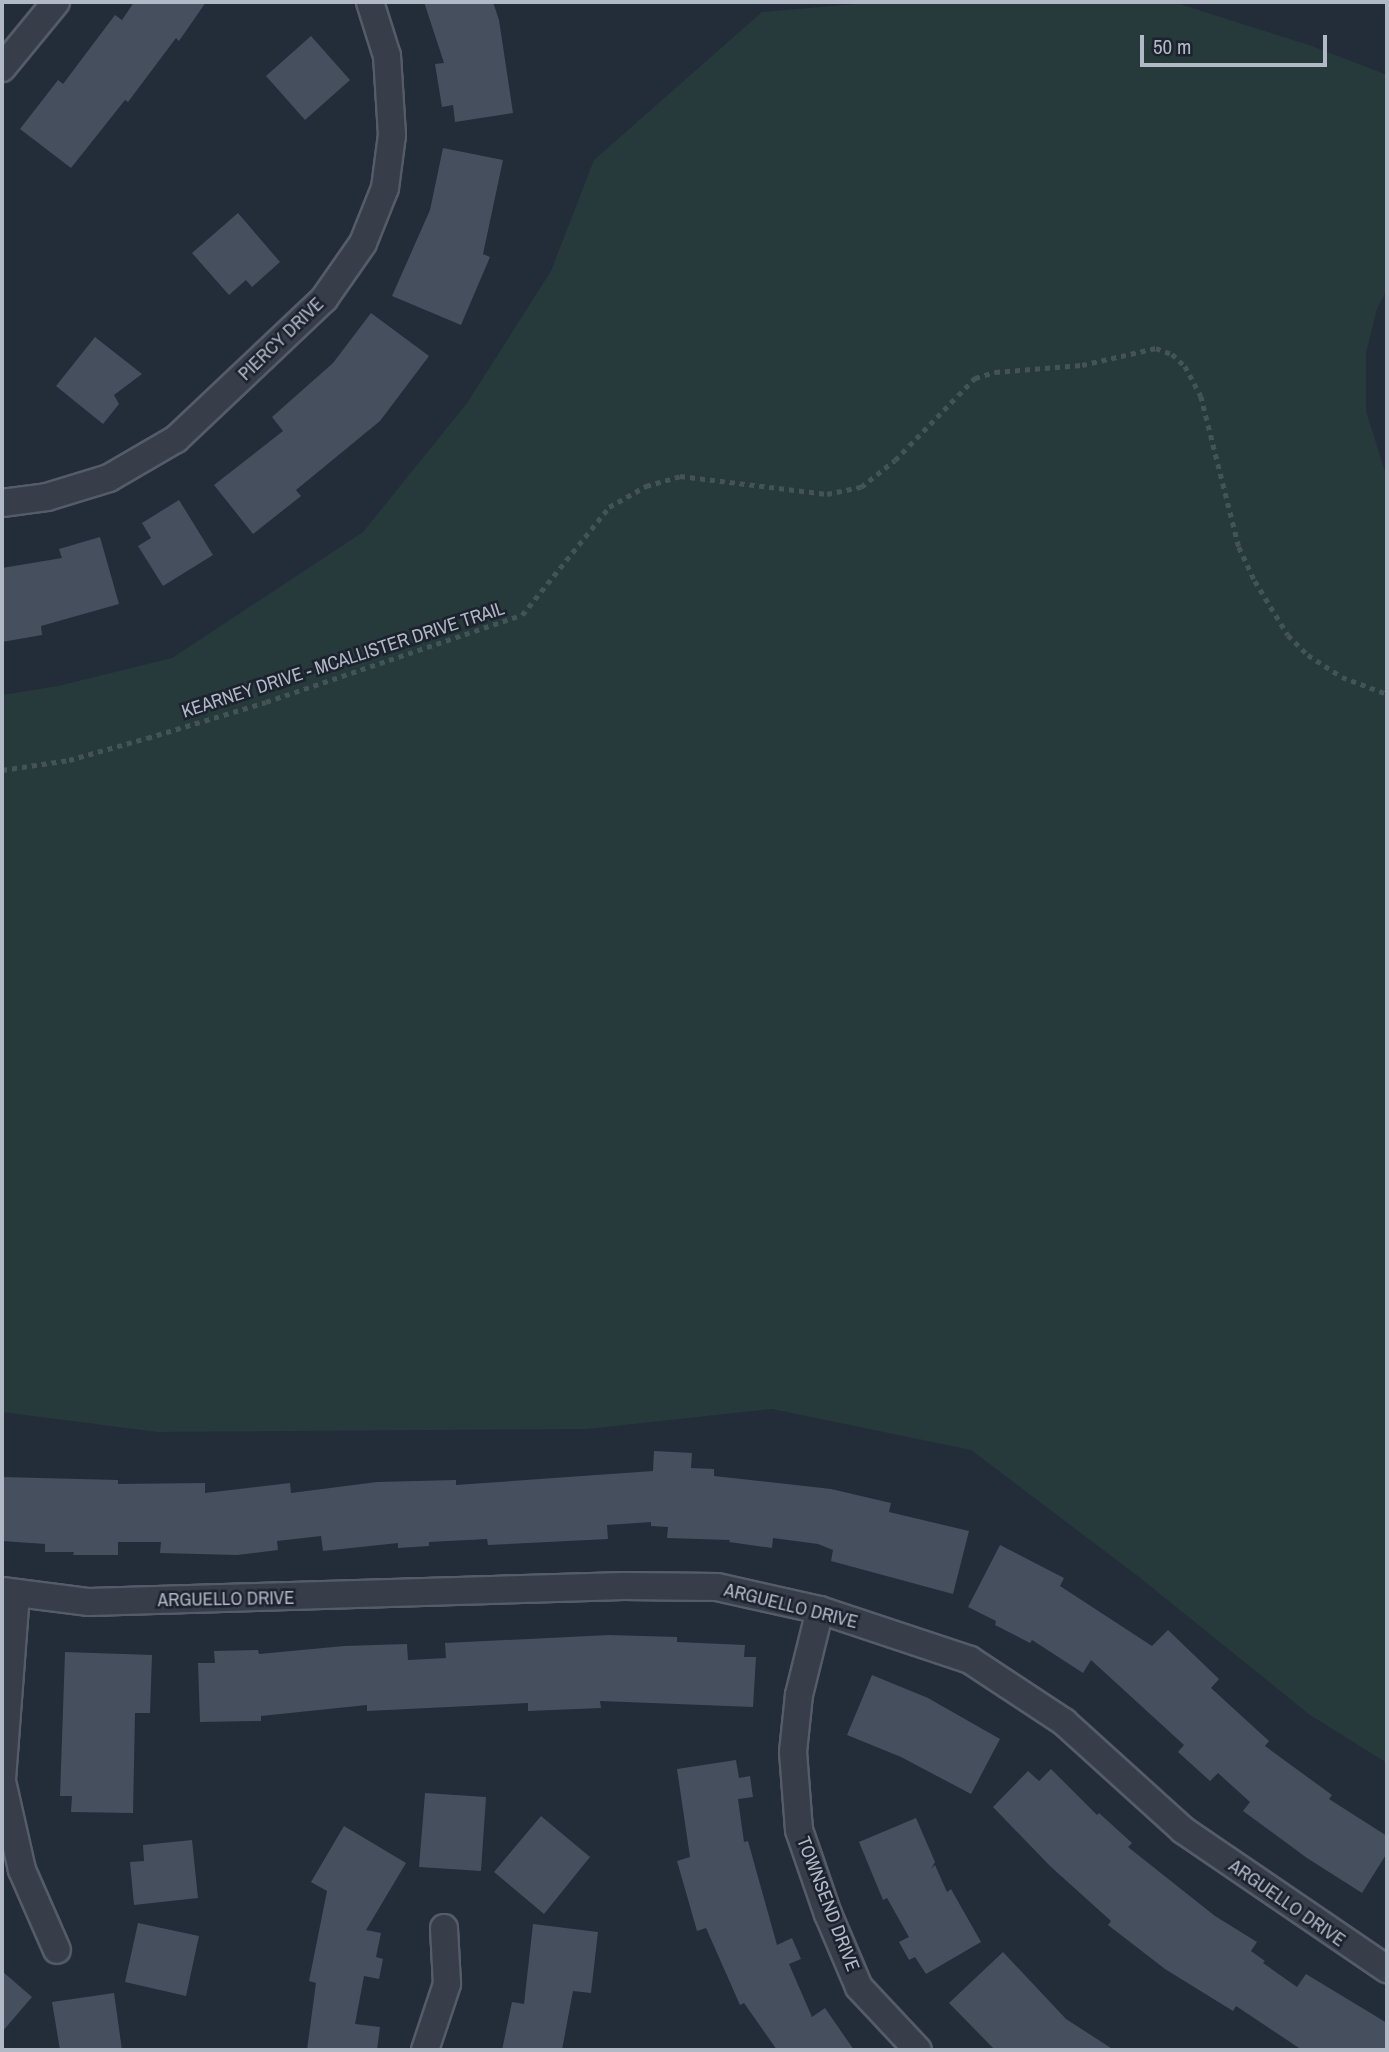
<!DOCTYPE html>
<style>
body{margin:0}
#map{position:relative;width:1389px;height:2052px;overflow:hidden;background:#232c39;font-family:"Archivo Narrow",sans-serif}
div>[style]{position:absolute}
[style*='--x']{left:calc(var(--x)*1px);top:calc(var(--y)*1px);width:calc(var(--w)*1px);rotate:calc(var(--a)*1deg)}
.green>*{inset:0;background:#26393b}
.building>*{inset:0;background:#454f5e}
.path>*{height:4.5px;margin-top:-2.25px;transform-origin:0;background:repeating-linear-gradient(90deg,#435458 0 5px,transparent 0 10px)}
.roads{filter:drop-shadow(2px 0 #555c68) drop-shadow(-2px 0 #555c68) drop-shadow(0 2px #555c68) drop-shadow(0 -2px #555c68)}
.minor>*{height:26px;margin:-13px;padding:0 13px;transform-origin:13px;border-radius:13px;background:#373e4a}
span{translate:-50% -50%;white-space:nowrap;text-align:center;line-height:1.15;-webkit-text-stroke:5px #1c232e;paint-order:stroke}
.street-label{font-size:19px;color:#b2b9c6}
.frame{position:absolute;inset:0;border:4px solid #b2b9c6;pointer-events:none}
.scale{position:absolute;left:1140px;top:35px;width:187px;height:32px;box-sizing:border-box;border:4px solid #b2b9c6;border-top:0;padding-left:9px;font-size:21px;line-height:24px;white-space:nowrap;color:#b2b9c6;-webkit-text-stroke:5px #1c232e;paint-order:stroke}
</style>
<div id="map">
<div class="green">
<div style="clip-path:polygon(878px 2px,1173px 2px,1309px 45px,1387px 75px,1387px 289px,1377px 309px,1366px 353px,1366px 411px,1387px 478px,1387px 1763px,1310px 1715px,1139px 1577px,971px 1450px,772px 1409px,587px 1429px,157px 1432px,2px 1412px,2px 695px,58px 686px,172px 658px,363px 532px,467px 403px,551px 271px,594px 160px,762px 12px)"></div>
</div>
<div class="building">
<div style="clip-path:polygon(134px 2px,206px 2px,179px 41px,176px 38px,128px 102px,125px 100px,71px 168px,20px 129px,58px 80px,63px 84px,115px 15px,122px 20px)"></div>
<div style="clip-path:polygon(424px 2px,493px 2px,499px 20px,513px 113px,455px 122px,453px 105px,442px 107px,435px 64px,444px 63px)"></div>
<div style="clip-path:polygon(311px 36px,350px 80px,305px 120px,266px 76px)"></div>
<div style="clip-path:polygon(443px 148px,503px 160px,483px 254px,490px 257px,461px 325px,392px 296px,430px 210px)"></div>
<div style="clip-path:polygon(238px 213px,280px 262px,252px 287px,246px 280px,229px 295px,192px 253px)"></div>
<div style="clip-path:polygon(371px 313px,429px 356px,380px 421px,296px 490px,301px 496px,253px 534px,214px 485px,283px 431px,272px 417px,333px 363px)"></div>
<div style="clip-path:polygon(95px 337px,142px 374px,114px 395px,119px 404px,103px 424px,56px 386px)"></div>
<div style="clip-path:polygon(179px 500px,213px 555px,163px 586px,138px 546px,151px 538px,142px 523px)"></div>
<div style="clip-path:polygon(100px 537px,119px 604px,41px 626px,42px 635px,2px 642px,2px 568px,62px 558px,59px 549px)"></div>
<div style="clip-path:polygon(654px 1451px,692px 1453px,691px 1468px,714px 1469px,714px 1476px,831px 1489px,891px 1503px,889px 1512px,969px 1531px,953px 1594px,831px 1561px,833px 1550px,818px 1544px,773px 1538px,772px 1548px,729px 1542px,730px 1540px,667px 1538px,668px 1527px,651px 1526px,651px 1522px,607px 1525px,608px 1539px,488px 1545px,487px 1539px,429px 1542px,429px 1546px,398px 1548px,398px 1543px,323px 1551px,321px 1536px,277px 1541px,278px 1550px,237px 1555px,160px 1553px,161px 1542px,118px 1542px,118px 1555px,73px 1555px,74px 1552px,45px 1552px,45px 1544px,2px 1541px,2px 1477px,118px 1480px,118px 1484px,205px 1483px,205px 1493px,290px 1483px,291px 1493px,377px 1482px,456px 1480px,456px 1485px,653px 1471px)"></div>
<div style="clip-path:polygon(1000px 1545px,1064px 1578px,1060px 1586px,1152px 1646px,1168px 1630px,1219px 1679px,1211px 1688px,1269px 1741px,1265px 1746px,1332px 1795px,1329px 1799px,1387px 1836px,1387px 1853px,1362px 1893px,1307px 1858px,1243px 1811px,1250px 1802px,1218px 1773px,1210px 1781px,1178px 1752px,1184px 1745px,1091px 1660px,1083px 1673px,1032px 1640px,1030px 1643px,995px 1625px,996px 1621px,968px 1607px)"></div>
<div style="clip-path:polygon(609px 1635px,677px 1637px,677px 1642px,745px 1645px,744px 1657px,756px 1657px,753px 1707px,600px 1701px,601px 1708px,528px 1711px,528px 1703px,367px 1711px,367px 1705px,261px 1716px,261px 1721px,200px 1722px,198px 1663px,215px 1663px,214px 1651px,258px 1650px,259px 1654px,344px 1646px,407px 1644px,408px 1660px,446px 1658px,445px 1643px)"></div>
<div style="clip-path:polygon(65px 1652px,152px 1655px,150px 1713px,135px 1713px,133px 1813px,71px 1812px,72px 1796px,60px 1796px)"></div>
<div style="clip-path:polygon(872px 1675px,928px 1698px,1000px 1739px,971px 1794px,901px 1757px,847px 1735px)"></div>
<div style="clip-path:polygon(736px 1760px,739px 1778px,750px 1776px,753px 1797px,738px 1799px,744px 1842px,748px 1841px,777px 1945px,792px 1938px,801px 1959px,789px 1964px,812px 2017px,825px 2008px,854px 2050px,777px 2050px,744px 2003px,740px 2005px,706px 1928px,697px 1931px,677px 1861px,690px 1857px,677px 1769px)"></div>
<div style="clip-path:polygon(1051px 1769px,1097px 1815px,1099px 1813px,1132px 1843px,1128px 1847px,1215px 1916px,1257px 1942px,1251px 1951px,1265px 1961px,1263px 1963px,1297px 1987px,1306px 1974px,1387px 2023px,1387px 2050px,1302px 2050px,1236px 2006px,1233px 2011px,1165px 1969px,1108px 1925px,1111px 1921px,1050px 1866px,993px 1807px,1028px 1771px,1039px 1781px)"></div>
<div style="clip-path:polygon(425px 1793px,486px 1797px,481px 1871px,419px 1867px)"></div>
<div style="clip-path:polygon(541px 1816px,590px 1857px,544px 1914px,494px 1872px)"></div>
<div style="clip-path:polygon(916px 1818px,935px 1862px,931px 1869px,935px 1865px,947px 1892px,951px 1889px,981px 1942px,926px 1974px,915px 1957px,909px 1960px,899px 1942px,909px 1937px,887px 1898px,883px 1900px,859px 1842px)"></div>
<div style="clip-path:polygon(344px 1826px,406px 1863px,366px 1930px,381px 1933px,376px 1957px,383px 1959px,379px 1979px,364px 1976px,355px 2024px,380px 2027px,377px 2050px,307px 2050px,316px 1983px,309px 1981px,327px 1891px,311px 1882px)"></div>
<div style="clip-path:polygon(192px 1840px,198px 1898px,134px 1905px,130px 1862px,144px 1861px,143px 1845px)"></div>
<div style="clip-path:polygon(138px 1923px,199px 1936px,186px 1996px,125px 1982px)"></div>
<div style="clip-path:polygon(533px 1924px,598px 1932px,591px 1993px,573px 1991px,562px 2050px,502px 2050px,512px 2002px,524px 2004px)"></div>
<div style="clip-path:polygon(1003px 1952px,1066px 2019px,1114px 2050px,995px 2050px,949px 2003px)"></div>
<div style="clip-path:polygon(2px 1971px,32px 1997px,2px 2032px)"></div>
<div style="clip-path:polygon(114px 1993px,122px 2050px,60px 2050px,52px 2002px)"></div>
</div>
<div class="path">
<div style="--x:2;--y:770;--w:68;--a:-8.5"></div>
<div style="--x:69;--y:760;--w:81;--a:-15.8"></div>
<div style="--x:147;--y:738;--w:124;--a:-16.8"></div>
<div style="--x:266;--y:702;--w:270;--a:-18.8"></div>
<div style="--x:522;--y:615;--w:139;--a:-51.1"></div>
<div style="--x:609;--y:507;--w:43;--a:-29.6"></div>
<div style="--x:646;--y:486;--w:35;--a:-16"></div>
<div style="--x:680;--y:476;--w:148;--a:7"></div>
<div style="--x:827;--y:494;--w:35;--a:-12"></div>
<div style="--x:861;--y:487;--w:43;--a:-38.5"></div>
<div style="--x:895;--y:460;--w:115;--a:-45.7"></div>
<div style="--x:975;--y:378;--w:21;--a:-17"></div>
<div style="--x:995;--y:372;--w:87;--a:-4.6"></div>
<div style="--x:1082;--y:365;--w:76;--a:-12.9"></div>
<div style="--x:1156;--y:348;--w:17;--a:21"></div>
<div style="--x:1172;--y:354;--w:18;--a:43"></div>
<div style="--x:1185;--y:366;--w:34;--a:62"></div>
<div style="--x:1201;--y:396;--w:156;--a:75.9"></div>
<div style="--x:1239;--y:547;--w:38;--a:65"></div>
<div style="--x:1255;--y:581;--w:63;--a:58.6"></div>
<div style="--x:1288;--y:635;--w:28;--a:45"></div>
<div style="--x:1308;--y:655;--w:40;--a:32.9"></div>
<div style="--x:1342;--y:677;--w:48;--a:20.7"></div>
</div>
<div class="roads">
<div class="minor">
<div style="--x:2;--y:68;--w:85;--a:-50.7"></div>
<div style="--x:2;--y:503;--w:45;--a:-7.6"></div>
<div style="--x:47;--y:497;--w:65;--a:-17"></div>
<div style="--x:109;--y:478;--w:78;--a:-30.2"></div>
<div style="--x:176;--y:439;--w:204;--a:-43.4"></div>
<div style="--x:324;--y:299;--w:68;--a:-55.1"></div>
<div style="--x:363;--y:243;--w:59;--a:-68.2"></div>
<div style="--x:385;--y:188;--w:53;--a:-82.5"></div>
<div style="--x:392;--y:135;--w:79;--a:-93.6"></div>
<div style="--x:387;--y:56;--w:57;--a:-107.5"></div>
<div style="--x:2;--y:1591;--w:88;--a:7.2"></div>
<div style="--x:89;--y:1602;--w:535;--a:-1.71"></div>
<div style="--x:624;--y:1586;--w:93;--a:0.6"></div>
<div style="--x:717;--y:1587;--w:106;--a:12.6"></div>
<div style="--x:820;--y:1610;--w:158;--a:18.4"></div>
<div style="--x:970;--y:1660;--w:113;--a:33.4"></div>
<div style="--x:1064;--y:1722;--w:161;--a:42.2"></div>
<div style="--x:1183;--y:1830;--w:247;--a:34.3"></div>
<div style="--x:16;--y:1593;--w:189;--a:94.3"></div>
<div style="--x:2;--y:1781;--w:91;--a:77.3"></div>
<div style="--x:22;--y:1870;--w:87;--a:66.4"></div>
<div style="--x:820;--y:1610;--w:88;--a:103.9"></div>
<div style="--x:799;--y:1695;--w:57;--a:96"></div>
<div style="--x:793;--y:1752;--w:78;--a:85.6"></div>
<div style="--x:799;--y:1830;--w:89;--a:71"></div>
<div style="--x:828;--y:1914;--w:79;--a:67"></div>
<div style="--x:859;--y:1987;--w:86;--a:46.9"></div>
<div style="--x:425;--y:2050;--w:70;--a:-71.6"></div>
<div style="--x:447;--y:1984;--w:56;--a:-93.1"></div>
</div>
</div>
<div class="street-label">
<span style="left:281px;top:339px;rotate:-44deg">PIERCY DRIVE</span>
<span style="left:343px;top:660px;rotate:-18deg">KEARNEY DRIVE - MCALLISTER DRIVE TRAIL</span>
<span style="left:226px;top:1599px;rotate:-1deg">ARGUELLO DRIVE</span>
<span style="left:791px;top:1606px;rotate:14deg">ARGUELLO DRIVE</span>
<span style="left:1287px;top:1903px;rotate:35deg">ARGUELLO DRIVE</span>
<span style="left:828px;top:1904px;rotate:69deg">TOWNSEND DRIVE</span>
</div>
<div class="frame"></div>
<div class="scale">50 m</div>
</div>
